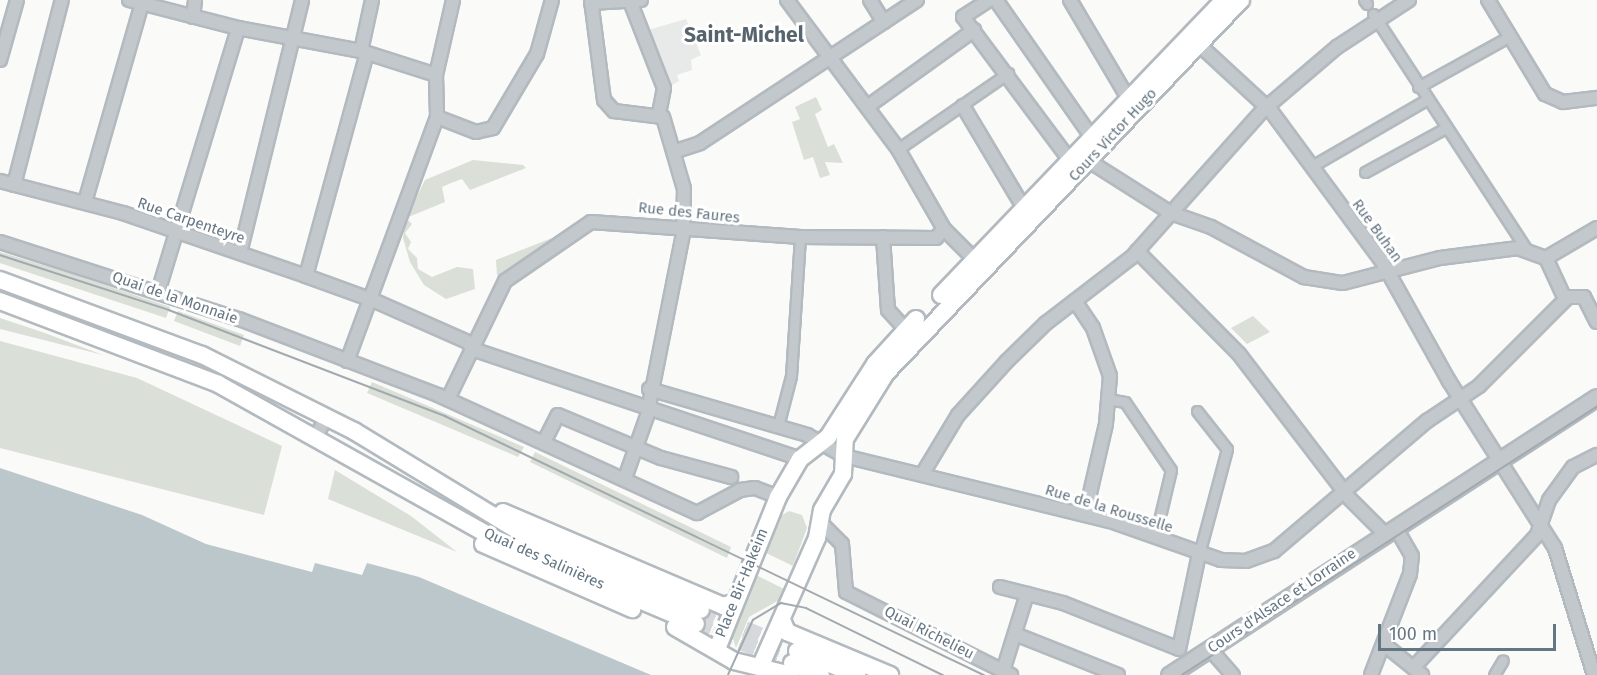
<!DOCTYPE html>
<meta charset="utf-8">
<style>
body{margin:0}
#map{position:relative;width:1597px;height:675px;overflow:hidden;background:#fafaf8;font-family:"Fira Sans",sans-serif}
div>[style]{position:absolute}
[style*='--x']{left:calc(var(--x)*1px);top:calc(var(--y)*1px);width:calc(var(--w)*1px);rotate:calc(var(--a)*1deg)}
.built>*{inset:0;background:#e8e9e9}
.green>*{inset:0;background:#dadfd7}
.water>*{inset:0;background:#bbc7cb}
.secondary-tunnel>*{height:16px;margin-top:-8px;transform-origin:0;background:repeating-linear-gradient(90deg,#d5d9db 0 16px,transparent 0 24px)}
.roads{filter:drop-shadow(2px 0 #b3babf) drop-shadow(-2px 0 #b3babf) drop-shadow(0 2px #b3babf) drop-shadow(0 -2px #b3babf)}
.pedestrian>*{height:9px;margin:-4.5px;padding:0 4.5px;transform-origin:4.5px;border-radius:4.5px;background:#c3c8cc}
.minor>*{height:12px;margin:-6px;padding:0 6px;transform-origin:6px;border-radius:6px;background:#c3c8cc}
.tertiary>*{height:15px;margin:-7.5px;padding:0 7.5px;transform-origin:7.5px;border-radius:7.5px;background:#c3c8cc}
.secondary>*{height:16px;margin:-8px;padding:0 8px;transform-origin:8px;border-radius:8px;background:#fff}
.tram>*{height:1.5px;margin:-0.75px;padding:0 0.75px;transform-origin:0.75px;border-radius:0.75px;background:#a2aab0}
span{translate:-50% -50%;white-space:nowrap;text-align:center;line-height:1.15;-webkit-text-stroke:6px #fff;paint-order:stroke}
.street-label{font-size:15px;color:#657683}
.district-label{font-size:21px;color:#57646e;font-weight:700}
.scale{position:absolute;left:1378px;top:624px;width:178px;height:27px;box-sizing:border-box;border:3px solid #657683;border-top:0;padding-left:8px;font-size:18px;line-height:21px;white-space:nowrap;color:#657683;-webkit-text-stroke:4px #fff;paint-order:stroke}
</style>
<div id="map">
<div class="built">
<div style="clip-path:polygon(686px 19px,701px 55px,691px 60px,692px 70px,677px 75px,679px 81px,670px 86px,648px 30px)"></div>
</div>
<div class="green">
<div style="clip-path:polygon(816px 97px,822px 110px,815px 114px,828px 147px,834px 144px,843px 163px,825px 162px,830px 175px,820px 178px,813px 157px,804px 160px,792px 122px,800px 119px,795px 107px)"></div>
<div style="clip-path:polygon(473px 160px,523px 165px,526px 168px,470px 190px,462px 179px,451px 183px,442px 187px,445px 202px,406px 218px,412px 224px,405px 233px,411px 242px,408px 249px,417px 258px,418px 269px,432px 277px,457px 267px,473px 269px,475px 289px,446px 299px,424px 285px,410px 262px,403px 238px,405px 220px,425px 180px)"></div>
<div style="clip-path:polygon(552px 238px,501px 276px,497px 275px,496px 260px)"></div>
<div style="clip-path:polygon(0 252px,66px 272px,170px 307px,166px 318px,0 263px)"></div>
<div style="clip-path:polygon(178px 311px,244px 335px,240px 346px,174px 321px)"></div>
<div style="clip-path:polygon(1253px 316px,1270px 332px,1247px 344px,1231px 328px)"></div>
<div style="clip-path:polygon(0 318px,45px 333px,103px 355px,0 329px)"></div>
<div style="clip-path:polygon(0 341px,137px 378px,282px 446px,264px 515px,0 448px)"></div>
<div style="clip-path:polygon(372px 382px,524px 447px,518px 457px,367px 393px)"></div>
<div style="clip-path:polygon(535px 452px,731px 547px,727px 558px,530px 462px)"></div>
<div style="clip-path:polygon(335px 470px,411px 516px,457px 552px,328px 499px)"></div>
<div style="clip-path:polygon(789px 511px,802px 515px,807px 528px,793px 566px,764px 552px,779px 517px)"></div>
<div style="clip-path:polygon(754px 574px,784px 589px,779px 600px,749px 617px,736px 648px,731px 632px)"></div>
</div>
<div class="water">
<div style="clip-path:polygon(0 468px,142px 515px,206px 544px,312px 572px,315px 563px,362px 575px,367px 563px,419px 577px,651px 675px,0 675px)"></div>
</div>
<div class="secondary-tunnel">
<div style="--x:701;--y:610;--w:104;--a:23.1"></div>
<div style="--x:696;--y:624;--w:104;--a:22.1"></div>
</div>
<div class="roads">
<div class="pedestrian">
<div style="--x:1364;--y:0;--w:5;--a:53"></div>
<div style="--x:1373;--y:14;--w:280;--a:56.9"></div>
<div style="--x:1418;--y:87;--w:105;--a:-29"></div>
<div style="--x:898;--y:149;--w:134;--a:-34.6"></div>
<div style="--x:1312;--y:166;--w:132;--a:-30.1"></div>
<div style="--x:1365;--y:172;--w:90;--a:-28.6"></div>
<div style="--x:1108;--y:399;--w:17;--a:10"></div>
<div style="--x:1125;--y:402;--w:82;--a:55.9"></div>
<div style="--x:1171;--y:470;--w:69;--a:103.4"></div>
<div style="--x:1197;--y:411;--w:48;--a:51.7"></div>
<div style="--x:1227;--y:449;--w:109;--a:104.9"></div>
<div style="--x:778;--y:426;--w:52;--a:-75.4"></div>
<div style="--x:791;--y:376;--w:139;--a:-86.3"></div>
<div style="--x:1494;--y:675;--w:17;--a:-59"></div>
</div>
<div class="minor">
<div style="--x:129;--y:0;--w:113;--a:14.4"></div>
<div style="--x:238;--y:28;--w:125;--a:10.6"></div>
<div style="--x:361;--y:51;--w:79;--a:17.7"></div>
<div style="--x:436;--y:75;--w:42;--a:88.6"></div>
<div style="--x:437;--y:117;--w:260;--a:110.2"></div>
<div style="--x:591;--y:0;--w:101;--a:82.6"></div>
<div style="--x:604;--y:100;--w:15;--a:48"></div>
<div style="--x:614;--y:111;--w:49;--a:7"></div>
<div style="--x:663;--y:117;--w:75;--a:73.7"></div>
<div style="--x:684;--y:189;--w:45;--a:91.3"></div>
<div style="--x:683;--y:234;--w:186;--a:101.2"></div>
<div style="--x:647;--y:416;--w:66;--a:109.5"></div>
<div style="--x:787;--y:0;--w:186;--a:53.3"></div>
<div style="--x:898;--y:149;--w:92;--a:60.1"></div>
<div style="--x:944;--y:229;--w:51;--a:45"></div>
<div style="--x:870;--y:0;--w:26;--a:58"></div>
<div style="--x:989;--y:0;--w:31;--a:147"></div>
<div style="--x:963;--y:17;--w:181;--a:53.3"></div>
<div style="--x:996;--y:0;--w:169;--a:55.1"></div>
<div style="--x:1070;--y:0;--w:122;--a:59.4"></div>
<div style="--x:1488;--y:0;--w:110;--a:58.8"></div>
<div style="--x:1545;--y:94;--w:20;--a:24"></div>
<div style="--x:1563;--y:102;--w:34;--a:-7"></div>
<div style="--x:630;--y:1;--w:93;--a:68.7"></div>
<div style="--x:664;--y:88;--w:25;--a:101"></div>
<div style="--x:591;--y:3;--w:50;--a:-3.4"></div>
<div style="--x:193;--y:17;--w:17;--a:-83"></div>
<div style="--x:1194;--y:40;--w:105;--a:42.7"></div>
<div style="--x:1271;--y:111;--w:189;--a:53.6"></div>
<div style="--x:1383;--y:263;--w:135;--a:60.8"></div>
<div style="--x:1449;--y:381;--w:198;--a:57.6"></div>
<div style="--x:1555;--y:548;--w:133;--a:72.9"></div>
<div style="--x:361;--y:51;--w:52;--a:-77.8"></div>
<div style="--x:0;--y:60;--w:62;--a:-74.2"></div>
<div style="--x:436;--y:75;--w:77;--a:-77.2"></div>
<div style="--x:963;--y:106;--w:121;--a:59.2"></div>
<div style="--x:867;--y:107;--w:132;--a:-35.7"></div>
<div style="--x:437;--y:117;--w:42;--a:21"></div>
<div style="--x:476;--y:132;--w:17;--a:-13"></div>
<div style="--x:493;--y:128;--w:86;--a:-59.3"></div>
<div style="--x:537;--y:54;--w:56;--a:-74.5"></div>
<div style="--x:676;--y:151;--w:25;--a:-18"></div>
<div style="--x:700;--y:143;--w:260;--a:-33.4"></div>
<div style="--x:1089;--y:161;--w:97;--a:32.4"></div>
<div style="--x:1171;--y:213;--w:42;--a:19.3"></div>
<div style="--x:1211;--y:227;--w:106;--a:28.3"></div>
<div style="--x:1304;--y:277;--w:39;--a:9"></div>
<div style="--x:1343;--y:283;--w:100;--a:-14.5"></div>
<div style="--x:1440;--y:258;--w:79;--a:-7.3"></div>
<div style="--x:1518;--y:248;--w:30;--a:20"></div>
<div style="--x:0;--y:181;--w:127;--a:14.6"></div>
<div style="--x:123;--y:213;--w:194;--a:19"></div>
<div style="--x:306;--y:276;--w:73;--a:19.9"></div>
<div style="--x:375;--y:301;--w:102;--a:23.8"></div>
<div style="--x:468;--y:342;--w:8;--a:60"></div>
<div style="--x:14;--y:185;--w:191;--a:-75.5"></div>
<div style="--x:85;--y:202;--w:207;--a:-74"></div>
<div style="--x:883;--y:237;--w:73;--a:86.1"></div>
<div style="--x:888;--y:310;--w:27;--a:48"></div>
<div style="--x:0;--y:242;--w:251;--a:17.9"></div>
<div style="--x:239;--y:319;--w:213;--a:20.9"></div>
<div style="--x:438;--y:395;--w:285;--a:24.5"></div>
<div style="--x:697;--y:513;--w:49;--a:-28.1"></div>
<div style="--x:740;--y:490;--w:15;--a:-8"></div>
<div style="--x:755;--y:488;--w:25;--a:21"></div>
<div style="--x:1137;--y:251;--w:145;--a:45.3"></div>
<div style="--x:1239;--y:354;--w:181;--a:52.6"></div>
<div style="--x:1349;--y:498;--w:51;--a:45"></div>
<div style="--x:240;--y:253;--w:260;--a:-76.2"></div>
<div style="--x:1546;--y:258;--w:43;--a:65.2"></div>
<div style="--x:1564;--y:297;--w:20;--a:0"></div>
<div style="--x:1584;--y:297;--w:28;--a:63"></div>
<div style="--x:1546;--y:258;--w:59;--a:-30.5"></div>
<div style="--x:306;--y:276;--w:231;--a:-74.7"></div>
<div style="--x:158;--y:292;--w:276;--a:-73.1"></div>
<div style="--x:1075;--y:301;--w:32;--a:56"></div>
<div style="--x:1093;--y:328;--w:51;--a:70.5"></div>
<div style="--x:1110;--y:376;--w:48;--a:94.8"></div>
<div style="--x:1106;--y:424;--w:93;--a:103"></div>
<div style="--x:472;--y:349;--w:346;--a:18.5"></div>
<div style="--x:649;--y:389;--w:165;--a:16.2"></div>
<div style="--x:807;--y:435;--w:43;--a:29.6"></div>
<div style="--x:844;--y:456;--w:280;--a:13.8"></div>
<div style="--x:1116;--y:523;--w:111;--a:19.4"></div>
<div style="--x:1221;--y:560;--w:25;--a:2"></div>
<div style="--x:1246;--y:561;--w:30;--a:-20"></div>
<div style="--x:1274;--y:551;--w:201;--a:-40.4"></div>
<div style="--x:1427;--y:421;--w:63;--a:-33.9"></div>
<div style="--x:1479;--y:386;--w:123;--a:-45"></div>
<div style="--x:448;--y:399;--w:131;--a:-64.2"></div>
<div style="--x:505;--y:281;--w:104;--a:-34.5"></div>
<div style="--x:591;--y:222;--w:210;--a:4.1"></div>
<div style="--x:800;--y:237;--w:136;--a:0.4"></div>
<div style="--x:936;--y:238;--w:12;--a:-48"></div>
<div style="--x:317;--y:435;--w:20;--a:-63"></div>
<div style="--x:544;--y:442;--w:30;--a:-63"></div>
<div style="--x:558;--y:415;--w:112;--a:22.7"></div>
<div style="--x:661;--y:458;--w:73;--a:15.2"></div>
<div style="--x:923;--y:473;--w:68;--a:-58.9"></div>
<div style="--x:958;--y:415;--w:72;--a:-47.8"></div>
<div style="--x:1006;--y:362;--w:56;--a:-44.3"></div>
<div style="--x:1046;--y:323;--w:108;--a:-37.5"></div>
<div style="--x:1132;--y:257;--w:195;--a:-48.3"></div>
<div style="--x:1262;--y:111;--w:99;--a:-40.5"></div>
<div style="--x:1337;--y:47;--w:86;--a:-33.1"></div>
<div style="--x:820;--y:522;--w:31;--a:45"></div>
<div style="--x:842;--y:544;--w:48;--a:85.2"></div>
<div style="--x:846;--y:592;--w:185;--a:26.7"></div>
<div style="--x:1000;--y:587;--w:65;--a:14.3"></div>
<div style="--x:1063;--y:603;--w:125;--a:21.6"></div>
<div style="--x:1015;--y:634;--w:111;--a:21.7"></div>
<div style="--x:1385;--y:645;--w:48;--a:39"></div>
<div style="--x:1179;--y:649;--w:97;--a:-78.1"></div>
<div style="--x:1210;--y:649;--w:35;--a:49"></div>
<div style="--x:1414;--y:667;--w:180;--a:-47"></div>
<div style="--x:1537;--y:535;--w:37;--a:-71"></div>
<div style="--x:1549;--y:500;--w:41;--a:-54"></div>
<div style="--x:1573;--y:467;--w:27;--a:-27"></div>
<div style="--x:1003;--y:671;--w:81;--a:-72.7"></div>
<div style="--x:1371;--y:675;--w:108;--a:-68.9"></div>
<div style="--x:1410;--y:574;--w:18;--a:-84"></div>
<div style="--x:1412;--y:556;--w:32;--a:-120"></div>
</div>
<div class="tertiary">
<div style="--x:1169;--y:675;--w:510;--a:-33.01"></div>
</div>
<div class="secondary">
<div style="--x:0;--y:280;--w:215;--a:20.4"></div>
<div style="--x:202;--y:355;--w:170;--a:26.6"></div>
<div style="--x:354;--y:431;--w:215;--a:31.3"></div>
<div style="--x:538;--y:543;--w:176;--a:22.3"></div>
<div style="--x:941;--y:295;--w:409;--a:-46.2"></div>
<div style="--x:0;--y:301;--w:233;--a:20.8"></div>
<div style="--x:218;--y:384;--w:317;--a:29.2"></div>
<div style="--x:495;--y:539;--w:218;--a:22.9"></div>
<div style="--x:503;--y:512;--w:239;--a:23.1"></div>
<div style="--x:723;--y:606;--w:10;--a:-17"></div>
<div style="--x:483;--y:544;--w:163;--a:23.6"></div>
<div style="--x:782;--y:620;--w:13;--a:67"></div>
<div style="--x:787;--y:632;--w:112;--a:22.7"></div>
<div style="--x:675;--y:627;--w:68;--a:30"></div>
<div style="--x:734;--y:661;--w:59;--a:13.8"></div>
<div style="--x:717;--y:649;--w:164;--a:-68.1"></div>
<div style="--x:778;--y:497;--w:44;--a:-59.9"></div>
<div style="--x:800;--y:459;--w:36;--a:-38"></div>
<div style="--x:828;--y:437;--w:87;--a:-57.2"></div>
<div style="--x:875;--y:364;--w:61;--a:-47.7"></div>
<div style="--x:797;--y:651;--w:65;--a:21.8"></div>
<div style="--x:792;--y:663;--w:31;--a:22"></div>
<div style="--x:761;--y:665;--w:139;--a:-66.2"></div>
<div style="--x:817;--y:538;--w:28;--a:-80"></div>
<div style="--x:822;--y:510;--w:42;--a:-59.7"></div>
<div style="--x:843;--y:474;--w:35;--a:-87"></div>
<div style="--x:845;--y:439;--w:78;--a:-58.2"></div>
<div style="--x:886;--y:373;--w:515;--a:-46.42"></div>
</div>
</div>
<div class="tram">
<div style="--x:0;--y:255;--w:178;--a:18"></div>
<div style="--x:169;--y:310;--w:296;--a:21"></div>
<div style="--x:445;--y:416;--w:598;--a:25.67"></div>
<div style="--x:728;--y:675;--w:60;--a:-65.6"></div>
<div style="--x:753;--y:620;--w:33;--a:-31"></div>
<div style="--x:781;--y:603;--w:25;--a:11"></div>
<div style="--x:806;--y:608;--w:153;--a:26.1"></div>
<div style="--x:1182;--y:675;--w:494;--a:-32.9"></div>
</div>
<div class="street-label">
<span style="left:1113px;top:135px;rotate:-47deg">Cours Victor Hugo</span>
<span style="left:689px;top:213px;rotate:6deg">Rue des Faures</span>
<span style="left:191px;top:221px;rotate:19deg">Rue Carpenteyre</span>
<span style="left:1377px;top:231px;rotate:54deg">Rue Buhan</span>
<span style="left:175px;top:298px;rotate:19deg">Quai de la Monnaie</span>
<span style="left:1109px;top:509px;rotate:17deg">Rue de la Rousselle</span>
<span style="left:544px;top:559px;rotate:24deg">Quai des Salinières</span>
<span style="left:742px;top:583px;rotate:-68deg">Place Bir-Hakeim</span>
<span style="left:1282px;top:601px;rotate:-34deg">Cours d'Alsace et Lorraine</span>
<span style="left:929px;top:633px;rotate:27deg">Quai Richelieu</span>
</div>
<div class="district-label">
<span style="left:744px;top:35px">Saint-Michel</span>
</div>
<div class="scale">100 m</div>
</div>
